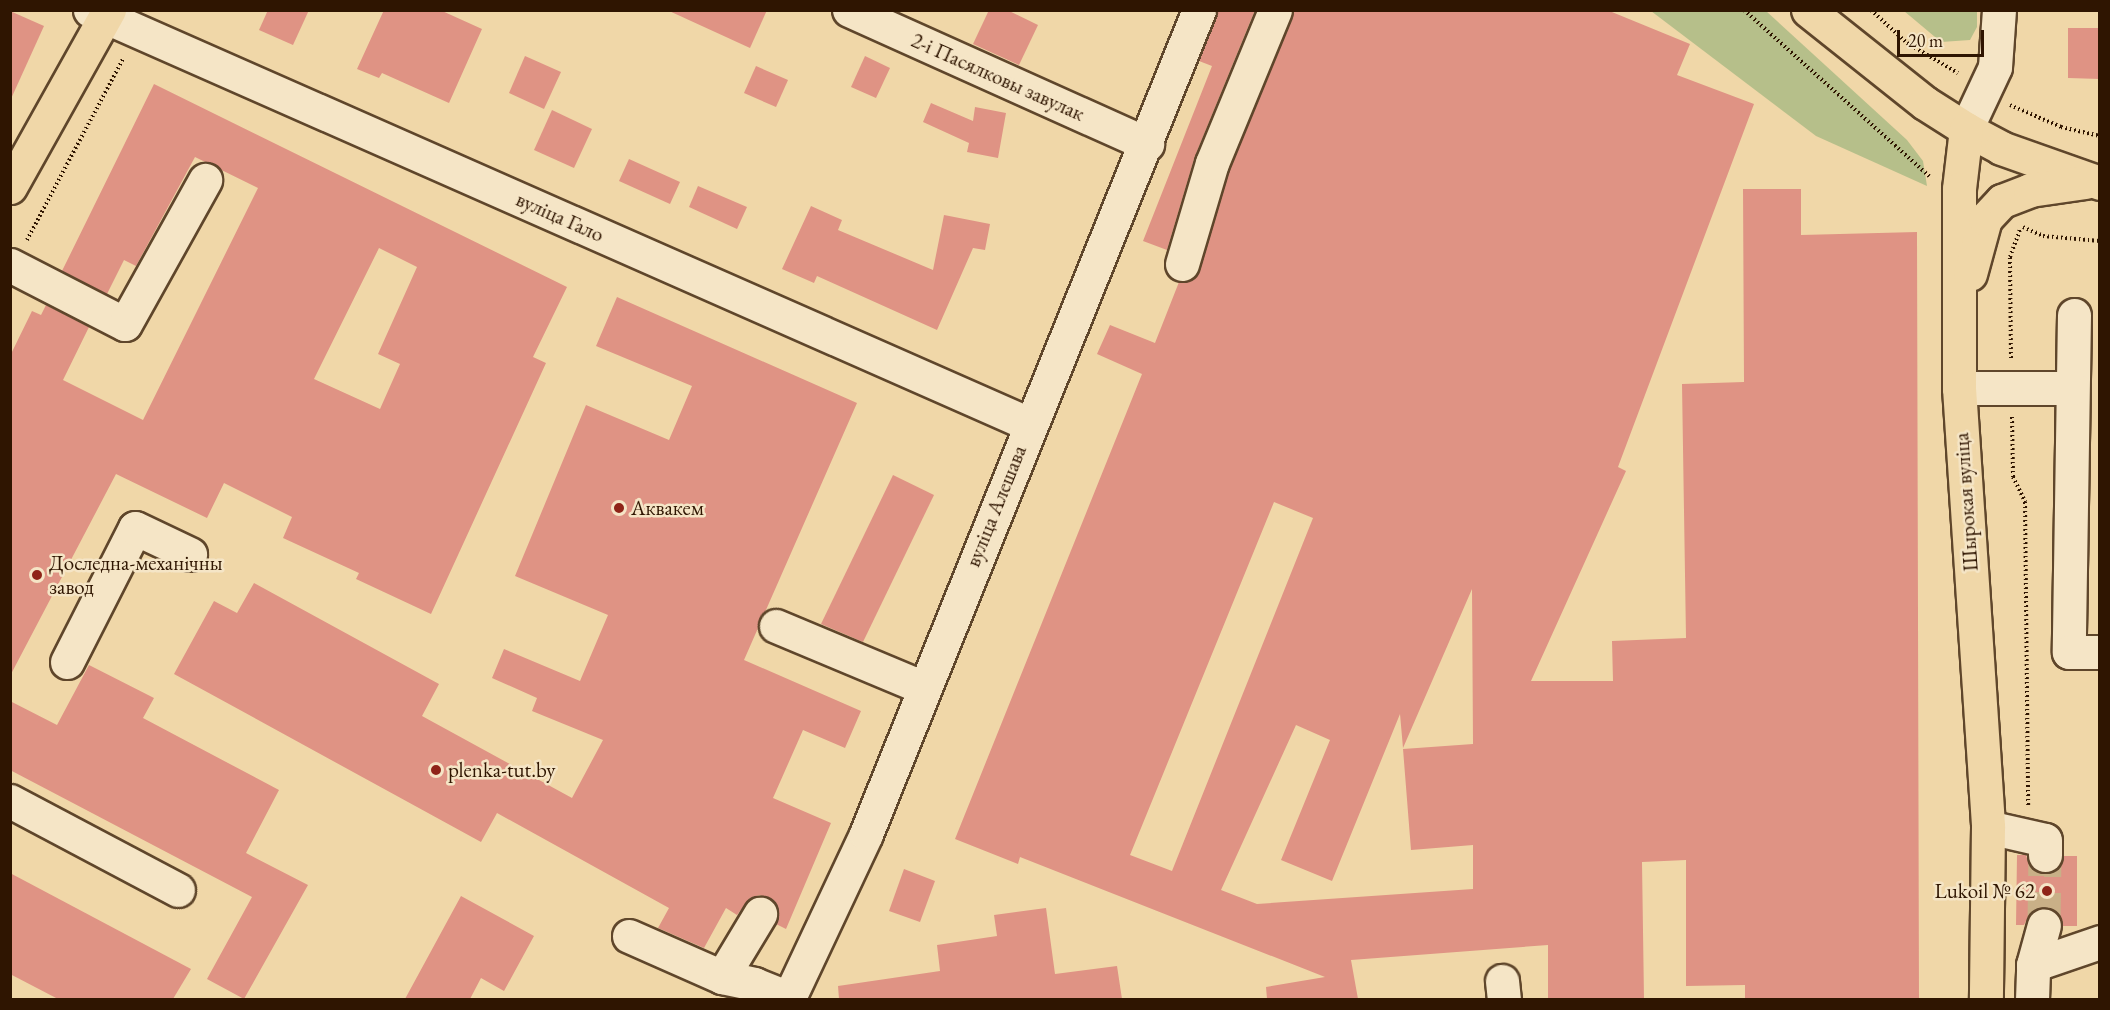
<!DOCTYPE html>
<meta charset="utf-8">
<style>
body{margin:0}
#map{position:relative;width:2110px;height:1010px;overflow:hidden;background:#f0d7a8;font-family:"EB Garamond",serif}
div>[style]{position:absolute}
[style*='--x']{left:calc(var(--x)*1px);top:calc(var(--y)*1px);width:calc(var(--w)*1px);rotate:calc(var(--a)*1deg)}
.green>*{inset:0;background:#b6bf8a}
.building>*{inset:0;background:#df9384}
.minor-tunnel>*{height:33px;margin-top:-16.5px;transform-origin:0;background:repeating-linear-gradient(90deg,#c9b087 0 33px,transparent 0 49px)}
.path>*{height:4px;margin-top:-2px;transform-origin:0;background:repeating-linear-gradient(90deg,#2f1501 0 1.5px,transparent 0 4.5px)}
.roads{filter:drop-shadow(2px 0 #5f462b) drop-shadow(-2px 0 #5f462b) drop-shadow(0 2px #5f462b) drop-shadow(0 -2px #5f462b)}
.minor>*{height:33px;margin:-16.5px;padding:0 16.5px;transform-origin:16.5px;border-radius:16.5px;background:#f5e5c6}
.major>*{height:33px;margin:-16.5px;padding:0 16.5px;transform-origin:16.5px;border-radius:16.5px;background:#f0d7a8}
.dots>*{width:16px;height:16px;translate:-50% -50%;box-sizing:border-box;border:3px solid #f5e5c6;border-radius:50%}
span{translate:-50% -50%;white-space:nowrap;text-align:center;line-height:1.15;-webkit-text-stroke:5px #f5e5c6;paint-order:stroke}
.street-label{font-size:21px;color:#2f1501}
.poi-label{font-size:21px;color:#2f1501}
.left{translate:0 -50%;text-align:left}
.right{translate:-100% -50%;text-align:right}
.frame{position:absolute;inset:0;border:12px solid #2f1501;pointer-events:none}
.scale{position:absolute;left:1897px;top:30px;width:87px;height:27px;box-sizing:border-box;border:3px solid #2f1501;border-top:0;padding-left:8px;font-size:18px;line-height:21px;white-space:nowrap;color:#2f1501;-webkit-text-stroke:4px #f5e5c6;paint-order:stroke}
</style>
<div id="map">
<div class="green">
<div style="clip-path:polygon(1651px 11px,1766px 11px,1907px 140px,1923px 161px,1927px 186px,1816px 136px)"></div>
<div style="clip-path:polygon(1904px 11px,1977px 11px,1977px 27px,1970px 40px,1941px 42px)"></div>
</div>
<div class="building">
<div style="clip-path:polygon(268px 10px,309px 10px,293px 45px,259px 30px)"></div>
<div style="clip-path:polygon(384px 10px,440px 10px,482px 29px,449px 103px,382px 73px,379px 78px,357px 69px)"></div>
<div style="clip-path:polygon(667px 10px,767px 10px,750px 48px)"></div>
<div style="clip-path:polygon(989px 10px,1007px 10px,1038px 25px,1019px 65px,973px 44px)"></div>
<div style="clip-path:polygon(1217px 10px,1255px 10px,1195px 156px,1167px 250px,1143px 241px,1212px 66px,1199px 61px)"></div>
<div style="clip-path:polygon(evenodd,1293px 10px,1607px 10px,1690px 44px,1677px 75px,1754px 104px,1618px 467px,1626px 471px,1531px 681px,1613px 681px,1612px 641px,1686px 638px,1682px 384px,1744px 382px,1743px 189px,1801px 189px,1801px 235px,1917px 232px,1919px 999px,1745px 999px,1745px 985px,1686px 986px,1686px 860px,1642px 862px,1644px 999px,1548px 999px,1548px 945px,1351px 960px,1358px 999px,1267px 999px,1266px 987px,1325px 977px,1020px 857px,1018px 864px,955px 839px,1142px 374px,1097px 354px,1110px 325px,1155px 343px,1179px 282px,1194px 278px,1200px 270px,1230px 169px,1293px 10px,1274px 502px,1313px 518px,1172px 871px,1130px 855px,1274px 502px,1293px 10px,1472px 589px,1473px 744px,1403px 749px,1411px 850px,1473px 845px,1473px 889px,1257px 904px,1221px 890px,1296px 725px,1330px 740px,1281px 860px,1332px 881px,1400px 714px,1403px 748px,1472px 589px)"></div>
<div style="clip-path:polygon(10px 11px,44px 26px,10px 101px)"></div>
<div style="clip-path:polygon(2068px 28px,2100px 28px,2100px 79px,2068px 78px)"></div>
<div style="clip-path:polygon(525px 56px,561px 72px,544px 109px,509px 93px)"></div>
<div style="clip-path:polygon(865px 56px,890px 68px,876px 98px,851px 87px)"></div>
<div style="clip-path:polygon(756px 66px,788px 80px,776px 107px,744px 93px)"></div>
<div style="clip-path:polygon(evenodd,154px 84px,567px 287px,533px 357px,546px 363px,431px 614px,356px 579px,359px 573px,283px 538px,292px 517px,224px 483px,207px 518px,116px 474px,10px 676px,10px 356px,32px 311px,41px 315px,46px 305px,89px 327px,63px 380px,143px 420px,258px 188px,195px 157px,136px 266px,124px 260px,107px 294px,62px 271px,154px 84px,379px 248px,417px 267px,378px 354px,400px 364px,380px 409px,314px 379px,379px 248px)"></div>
<div style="clip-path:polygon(931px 103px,973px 121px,975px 107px,1006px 113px,998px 158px,967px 152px,969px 143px,923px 122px)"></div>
<div style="clip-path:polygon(552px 110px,592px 129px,574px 168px,534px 150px)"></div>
<div style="clip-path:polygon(629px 159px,680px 182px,670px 204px,619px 181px)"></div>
<div style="clip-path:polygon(698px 186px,747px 207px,737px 229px,689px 207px)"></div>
<div style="clip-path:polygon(811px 206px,842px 220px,838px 230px,933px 270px,944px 215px,990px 224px,985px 250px,973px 248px,937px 330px,817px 276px,814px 283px,782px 269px)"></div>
<div style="clip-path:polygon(617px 297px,857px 403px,744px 660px,861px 711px,845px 748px,803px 730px,773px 798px,831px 823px,786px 929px,776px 924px,776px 904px,760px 895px,750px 898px,737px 915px,726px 908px,704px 948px,658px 928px,669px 908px,497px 813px,481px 842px,174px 674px,214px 601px,237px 613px,254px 583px,439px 684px,422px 716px,572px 798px,603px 740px,532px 711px,537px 698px,492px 678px,504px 649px,580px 681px,608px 615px,515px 576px,586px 405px,669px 440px,692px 386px,596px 346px)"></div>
<div style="clip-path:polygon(893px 475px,934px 495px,863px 642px,821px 624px)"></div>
<div style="clip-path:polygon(89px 665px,154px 698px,143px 718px,279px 790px,246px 853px,308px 885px,244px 999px,207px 979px,252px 897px,10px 770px,10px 701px,57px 725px)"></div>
<div style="clip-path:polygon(2017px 855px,2026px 855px,2029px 865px,2044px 874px,2055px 871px,2064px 856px,2077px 856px,2077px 926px,2062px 926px,2058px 912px,2048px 907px,2031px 911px,2024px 925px,2016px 925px)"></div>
<div style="clip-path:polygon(904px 869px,935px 881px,920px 922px,889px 911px)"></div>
<div style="clip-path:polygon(10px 873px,191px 969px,173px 999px,58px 999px,10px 974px)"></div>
<div style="clip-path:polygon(461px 896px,534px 936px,504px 991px,481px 978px,470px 999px,405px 999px)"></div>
<div style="clip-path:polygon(1046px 908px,1055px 974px,1117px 966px,1122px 999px,839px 999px,838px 986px,940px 971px,937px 945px,997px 936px,994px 915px)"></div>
</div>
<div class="minor-tunnel">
<div style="--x:2044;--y:925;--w:70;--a:-89.2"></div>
</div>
<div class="path">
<div style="--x:1744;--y:10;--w:249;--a:41.9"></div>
<div style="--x:1871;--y:10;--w:49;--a:42.5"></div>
<div style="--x:1907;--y:43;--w:59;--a:30.5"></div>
<div style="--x:2010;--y:105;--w:56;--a:23.3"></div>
<div style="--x:2061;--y:127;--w:40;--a:13"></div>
<div style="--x:2023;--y:227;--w:22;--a:24"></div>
<div style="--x:2043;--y:236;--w:57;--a:5"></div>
<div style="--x:27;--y:240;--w:205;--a:-62.1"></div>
<div style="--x:2011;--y:358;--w:101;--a:-90.6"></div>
<div style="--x:2010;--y:257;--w:29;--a:-70"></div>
<div style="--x:2012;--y:417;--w:60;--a:89"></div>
<div style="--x:2013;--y:477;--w:28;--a:64"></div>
<div style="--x:2025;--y:502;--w:304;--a:89.4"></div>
</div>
<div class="roads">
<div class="minor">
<div style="--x:90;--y:10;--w:1026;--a:23.79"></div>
<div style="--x:849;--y:10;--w:327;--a:24.2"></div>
<div style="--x:1966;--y:129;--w:68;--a:-64.9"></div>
<div style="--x:1995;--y:67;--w:57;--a:-86"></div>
<div style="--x:1182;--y:264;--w:105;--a:-73.5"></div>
<div style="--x:1212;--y:163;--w:165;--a:-67.6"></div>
<div style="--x:10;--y:265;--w:129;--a:27.2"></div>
<div style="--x:125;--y:324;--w:165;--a:-60.9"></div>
<div style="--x:2074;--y:315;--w:337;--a:90.9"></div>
<div style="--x:2069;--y:652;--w:31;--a:0"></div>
<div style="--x:1959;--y:388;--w:113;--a:0"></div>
<div style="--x:776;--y:626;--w:160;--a:22.7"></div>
<div style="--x:67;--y:662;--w:150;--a:-63.1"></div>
<div style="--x:135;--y:528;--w:61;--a:25.3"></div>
<div style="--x:10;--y:801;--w:190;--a:27.9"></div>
<div style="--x:1988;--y:827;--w:58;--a:12.8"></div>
<div style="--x:2045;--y:840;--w:15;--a:90"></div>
<div style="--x:629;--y:936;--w:102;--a:23.8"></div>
<div style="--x:722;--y:977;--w:33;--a:12"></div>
<div style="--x:754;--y:984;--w:37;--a:22"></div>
<div style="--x:2033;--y:965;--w:71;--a:-18.9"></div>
<div style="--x:722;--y:977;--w:74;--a:-58.9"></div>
<div style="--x:1502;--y:981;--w:19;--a:84"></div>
<div style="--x:788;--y:1000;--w:183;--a:-64.8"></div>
<div style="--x:866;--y:834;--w:889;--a:-68"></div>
<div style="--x:2032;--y:1000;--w:35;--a:-88"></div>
<div style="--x:2033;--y:965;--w:41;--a:-74.6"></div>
</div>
<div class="major">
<div style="--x:1808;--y:10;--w:149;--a:38.5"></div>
<div style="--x:1925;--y:103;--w:49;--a:32.4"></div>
<div style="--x:1966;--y:129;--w:40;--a:28"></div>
<div style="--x:2001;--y:148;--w:105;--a:19.5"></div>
<div style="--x:1966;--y:129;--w:60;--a:96.7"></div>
<div style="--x:1959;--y:189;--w:199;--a:90"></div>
<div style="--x:1959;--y:388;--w:440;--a:86.2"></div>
<div style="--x:1988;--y:827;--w:173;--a:90.7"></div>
<div style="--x:10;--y:187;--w:203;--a:-60.8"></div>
<div style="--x:1970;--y:274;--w:57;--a:-74.7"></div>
<div style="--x:1985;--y:219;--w:25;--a:-47"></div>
<div style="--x:2002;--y:201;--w:30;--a:-21"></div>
<div style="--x:2030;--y:190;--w:56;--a:-8.3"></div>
</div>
</div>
<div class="dots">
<div style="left:619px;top:508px;background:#8f2418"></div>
<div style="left:37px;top:575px;background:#8f2418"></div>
<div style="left:436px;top:770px;background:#8f2418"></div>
<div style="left:2047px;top:891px;background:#8f2418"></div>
</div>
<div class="street-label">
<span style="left:998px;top:77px;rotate:24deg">2-і Пасялковы завулак</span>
<span style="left:560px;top:217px;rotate:24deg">вуліца Гало</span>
<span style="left:1966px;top:502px;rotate:-94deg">Шырокая вуліца</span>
<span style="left:996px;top:506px;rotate:-68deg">вуліца Алешава</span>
</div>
<div class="poi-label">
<span class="left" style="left:631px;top:508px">Аквакем</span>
<span class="left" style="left:49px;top:575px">Доследна-механічны<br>завод</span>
<span class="left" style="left:448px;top:770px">plenka-tut.by</span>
<span class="right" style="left:2035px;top:891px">Lukoil № 62</span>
</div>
<div class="frame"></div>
<div class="scale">20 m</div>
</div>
